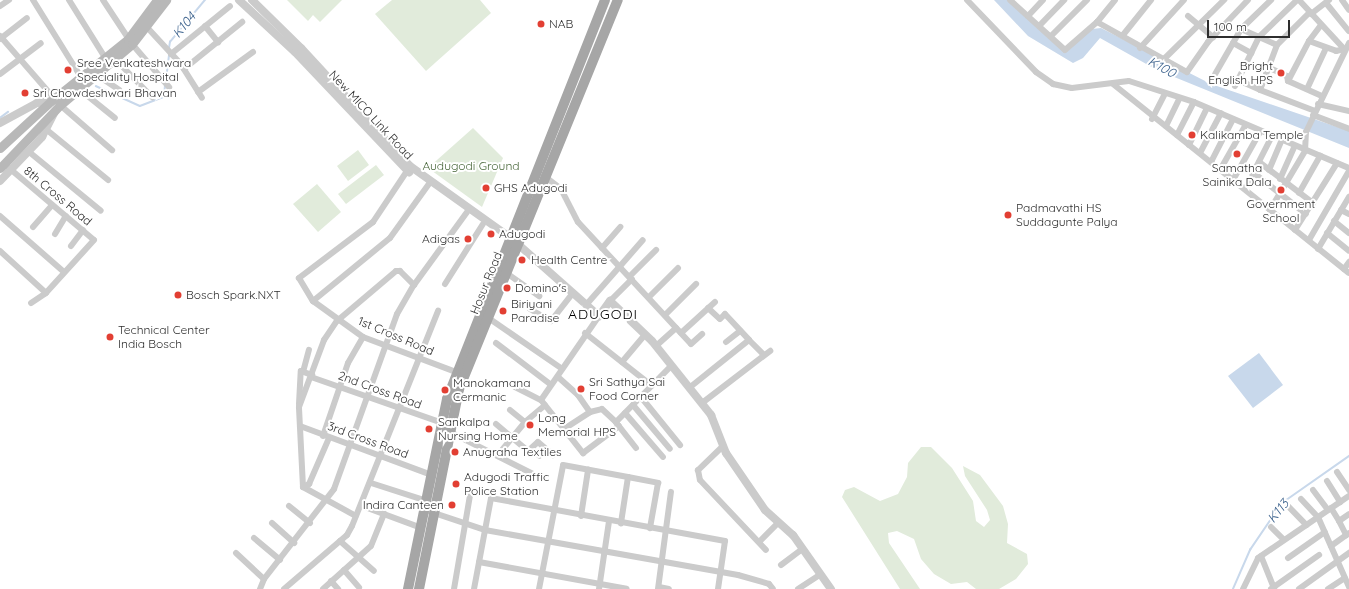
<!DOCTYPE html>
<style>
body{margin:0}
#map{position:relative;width:1349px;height:589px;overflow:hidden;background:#fff;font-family:Quicksand,sans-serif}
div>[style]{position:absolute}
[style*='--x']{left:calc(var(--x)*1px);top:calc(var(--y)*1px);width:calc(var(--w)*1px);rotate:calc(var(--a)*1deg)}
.green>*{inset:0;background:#e1ebdb}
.water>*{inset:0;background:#c8d8eb}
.stream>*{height:1.5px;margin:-0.75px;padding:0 0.75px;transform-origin:0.75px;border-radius:0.75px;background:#c8d8eb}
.minor>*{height:6px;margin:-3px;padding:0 3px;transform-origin:3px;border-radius:3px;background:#cbcbcb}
.tertiary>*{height:8px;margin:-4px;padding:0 4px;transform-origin:4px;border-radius:4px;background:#cbcbcb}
.secondary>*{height:9px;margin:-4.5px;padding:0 4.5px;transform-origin:4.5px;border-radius:4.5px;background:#b8b8b8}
.primary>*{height:10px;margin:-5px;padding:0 5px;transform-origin:5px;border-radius:5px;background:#a6a6a6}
.dots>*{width:11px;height:11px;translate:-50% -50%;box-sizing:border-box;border:2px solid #fff;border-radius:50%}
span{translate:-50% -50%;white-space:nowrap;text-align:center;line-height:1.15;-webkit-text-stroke:4px #fff;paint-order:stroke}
.poi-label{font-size:12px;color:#2e2e2e}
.left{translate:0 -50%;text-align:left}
.right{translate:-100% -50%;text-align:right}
.street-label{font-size:12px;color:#2e2e2e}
.park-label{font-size:12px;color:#4a683c}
.water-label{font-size:13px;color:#3d638e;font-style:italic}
.quarter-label{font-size:14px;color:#000;letter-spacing:1px}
.scale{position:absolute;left:1207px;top:20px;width:83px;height:18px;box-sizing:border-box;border:2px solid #2e2e2e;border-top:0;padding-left:5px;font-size:12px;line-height:14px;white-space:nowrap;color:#2e2e2e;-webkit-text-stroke:3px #fff;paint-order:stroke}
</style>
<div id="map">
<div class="green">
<div style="clip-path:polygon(287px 0,342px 0,320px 22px,313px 15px,308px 21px)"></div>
<div style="clip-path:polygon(392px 0,480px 0,491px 13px,426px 71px,375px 14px)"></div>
<div style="clip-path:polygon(473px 128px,503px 158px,482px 207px,428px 168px)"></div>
<div style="clip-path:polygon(358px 150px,369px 165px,348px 181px,337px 166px)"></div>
<div style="clip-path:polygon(376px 165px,384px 175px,346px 204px,338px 194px)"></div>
<div style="clip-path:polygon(317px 184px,341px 212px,318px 232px,293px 204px)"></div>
<div style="clip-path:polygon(921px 447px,931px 447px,952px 468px,973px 501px,976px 521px,984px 527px,990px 520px,987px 510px,965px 476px,963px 466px,980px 475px,1003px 506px,1008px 524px,1007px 543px,1027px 554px,1028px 564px,1016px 579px,999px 589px,976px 589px,967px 582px,951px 584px,934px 574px,921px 559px,914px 539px,897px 531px,888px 533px,889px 543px,920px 589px,900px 589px,842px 497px,845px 490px,854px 487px,880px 501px,898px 494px,907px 477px,908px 463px)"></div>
</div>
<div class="water">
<div style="clip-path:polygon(994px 0,1008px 0,1066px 52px,1092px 29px,1101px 28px,1211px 84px,1349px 131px,1349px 148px,1157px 70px,1100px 38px,1083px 58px,1073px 63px,1028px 36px)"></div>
<div style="clip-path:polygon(1259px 353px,1283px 385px,1253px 408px,1228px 376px)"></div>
</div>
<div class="stream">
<div style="--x:169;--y:48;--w:6;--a:-81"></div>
<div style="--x:170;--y:42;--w:55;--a:-50.2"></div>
<div style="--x:166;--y:80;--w:26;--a:-83"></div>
<div style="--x:96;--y:86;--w:48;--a:24.4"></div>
<div style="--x:140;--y:106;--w:26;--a:-21"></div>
<div style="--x:164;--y:97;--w:12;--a:-85"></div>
<div style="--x:0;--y:118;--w:10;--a:-37"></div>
<div style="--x:1233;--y:589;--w:43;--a:-66.4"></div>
<div style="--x:1250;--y:550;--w:57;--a:-55.8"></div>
<div style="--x:1282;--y:503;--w:82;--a:-35"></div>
</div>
<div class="minor">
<div style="--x:33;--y:0;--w:91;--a:58.1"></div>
<div style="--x:69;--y:0;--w:70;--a:57.9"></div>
<div style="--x:103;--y:0;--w:53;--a:56.6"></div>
<div style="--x:132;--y:44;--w:57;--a:49.3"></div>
<div style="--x:967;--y:0;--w:100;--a:46.2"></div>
<div style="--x:1036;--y:72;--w:21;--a:35"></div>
<div style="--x:1053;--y:84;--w:19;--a:12"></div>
<div style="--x:1072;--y:88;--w:57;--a:-7"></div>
<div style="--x:1129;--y:81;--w:68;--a:17.9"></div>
<div style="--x:1194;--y:102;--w:168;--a:23.1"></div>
<div style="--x:1010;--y:0;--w:74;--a:42.3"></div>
<div style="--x:1065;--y:50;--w:43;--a:-41.2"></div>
<div style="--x:1115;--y:0;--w:28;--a:129"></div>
<div style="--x:1097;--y:22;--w:103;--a:29.1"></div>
<div style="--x:1187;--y:72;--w:37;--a:-55"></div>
<div style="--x:1208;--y:42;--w:58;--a:-46.4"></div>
<div style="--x:1299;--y:0;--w:67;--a:47.4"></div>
<div style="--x:1342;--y:0;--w:12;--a:55"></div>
<div style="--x:1326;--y:3;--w:36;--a:51"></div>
<div style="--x:0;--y:6;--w:11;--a:-34"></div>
<div style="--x:1310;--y:12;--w:47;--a:135"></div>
<div style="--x:1277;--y:45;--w:48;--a:110.7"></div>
<div style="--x:1260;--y:90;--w:59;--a:20.9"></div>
<div style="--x:1311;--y:14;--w:23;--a:-38"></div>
<div style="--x:1028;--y:16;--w:22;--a:-47"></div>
<div style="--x:1188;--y:16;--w:33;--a:40"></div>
<div style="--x:144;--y:24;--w:53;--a:47.3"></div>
<div style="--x:180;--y:63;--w:41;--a:57.8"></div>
<div style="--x:1040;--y:25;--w:35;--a:-46"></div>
<div style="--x:1321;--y:25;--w:20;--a:127"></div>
<div style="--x:1309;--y:41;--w:29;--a:20"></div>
<div style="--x:1336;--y:51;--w:8;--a:-14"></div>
<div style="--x:205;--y:26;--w:21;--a:51"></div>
<div style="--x:1241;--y:29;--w:39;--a:24"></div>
<div style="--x:1123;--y:35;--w:45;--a:-51.3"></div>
<div style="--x:0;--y:36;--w:91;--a:49"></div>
<div style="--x:60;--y:105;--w:69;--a:40.9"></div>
<div style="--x:1051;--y:36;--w:51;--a:-45"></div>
<div style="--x:0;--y:39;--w:34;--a:-38"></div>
<div style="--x:1233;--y:43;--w:21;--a:29"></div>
<div style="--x:1140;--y:48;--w:65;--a:-47.5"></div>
<div style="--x:171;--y:54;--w:76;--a:-39.1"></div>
<div style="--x:116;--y:60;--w:52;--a:45.8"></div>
<div style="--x:1163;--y:60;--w:86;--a:-44.5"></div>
<div style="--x:184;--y:69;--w:75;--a:-39"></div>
<div style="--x:1272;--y:69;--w:17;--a:25"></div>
<div style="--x:1287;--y:76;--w:5;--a:79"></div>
<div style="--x:1288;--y:81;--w:37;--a:24"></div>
<div style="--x:0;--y:74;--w:51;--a:-37.1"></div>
<div style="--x:97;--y:75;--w:27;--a:34"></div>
<div style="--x:1214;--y:76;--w:54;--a:-60.1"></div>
<div style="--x:1241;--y:29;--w:42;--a:-44"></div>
<div style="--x:1238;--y:80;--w:24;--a:24"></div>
<div style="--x:1288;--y:81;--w:45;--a:-62.3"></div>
<div style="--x:1113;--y:84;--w:302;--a:38.7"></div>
<div style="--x:1235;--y:86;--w:55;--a:-63.9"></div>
<div style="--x:1259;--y:37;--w:53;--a:-44.2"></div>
<div style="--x:79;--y:89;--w:46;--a:38.9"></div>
<div style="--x:1307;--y:89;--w:45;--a:-65.1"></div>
<div style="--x:198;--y:92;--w:68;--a:-36"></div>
<div style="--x:1318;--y:104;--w:32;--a:13"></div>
<div style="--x:1313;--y:115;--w:39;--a:21"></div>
<div style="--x:1152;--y:119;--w:28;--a:-63"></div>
<div style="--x:1166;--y:126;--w:30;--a:-64"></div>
<div style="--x:47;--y:130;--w:79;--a:39.3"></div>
<div style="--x:1177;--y:135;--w:37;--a:-63"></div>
<div style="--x:1189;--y:145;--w:41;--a:-64.1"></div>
<div style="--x:28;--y:151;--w:94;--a:39.4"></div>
<div style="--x:1200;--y:153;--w:45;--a:-62.3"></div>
<div style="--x:1211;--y:162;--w:48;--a:-62.9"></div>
<div style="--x:1259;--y:162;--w:68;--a:37.2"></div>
<div style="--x:9;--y:168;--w:111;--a:40.3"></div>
<div style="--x:94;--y:240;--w:72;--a:132.2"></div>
<div style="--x:46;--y:293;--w:18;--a:146"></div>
<div style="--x:409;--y:168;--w:65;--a:123.7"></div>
<div style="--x:373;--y:222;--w:93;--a:142.9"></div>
<div style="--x:299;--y:278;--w:27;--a:59"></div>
<div style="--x:313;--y:301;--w:62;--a:35.8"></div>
<div style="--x:363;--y:337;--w:99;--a:20.6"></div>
<div style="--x:1220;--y:170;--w:51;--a:-60.4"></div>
<div style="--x:1269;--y:170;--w:33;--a:-67"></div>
<div style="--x:1254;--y:173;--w:66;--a:38.3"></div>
<div style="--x:544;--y:176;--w:21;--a:37"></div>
<div style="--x:561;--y:189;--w:37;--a:63"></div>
<div style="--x:578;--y:222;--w:166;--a:47.2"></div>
<div style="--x:691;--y:344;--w:15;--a:-42"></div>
<div style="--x:1280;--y:179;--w:36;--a:-66"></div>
<div style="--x:1233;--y:180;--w:55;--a:-60.6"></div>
<div style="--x:1245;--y:189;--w:59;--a:-63"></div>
<div style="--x:1299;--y:193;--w:43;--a:-60.4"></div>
<div style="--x:1270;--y:210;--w:69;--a:-59.3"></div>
<div style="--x:1305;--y:151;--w:19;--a:-87"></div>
<div style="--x:1306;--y:132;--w:99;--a:-64.2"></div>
<div style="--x:1341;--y:210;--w:9;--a:27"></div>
<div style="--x:0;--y:216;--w:85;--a:41.2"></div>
<div style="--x:1334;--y:221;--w:19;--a:39"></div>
<div style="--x:33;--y:227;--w:29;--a:-49"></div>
<div style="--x:1295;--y:230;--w:79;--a:-57.9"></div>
<div style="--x:1327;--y:233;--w:28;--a:39"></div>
<div style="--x:55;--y:234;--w:21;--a:-59"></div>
<div style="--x:1309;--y:240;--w:80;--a:-59.9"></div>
<div style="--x:71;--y:246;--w:20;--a:-53"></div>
<div style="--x:602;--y:248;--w:28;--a:-49"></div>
<div style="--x:1318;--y:249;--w:61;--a:-59.2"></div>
<div style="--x:0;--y:251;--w:62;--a:42.4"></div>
<div style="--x:1344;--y:269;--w:9;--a:-54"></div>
<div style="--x:505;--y:272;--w:42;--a:35.2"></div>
<div style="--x:630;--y:276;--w:37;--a:-45"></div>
<div style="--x:445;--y:284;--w:71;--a:-57.7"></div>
<div style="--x:649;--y:297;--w:41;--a:-45"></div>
<div style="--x:313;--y:301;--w:99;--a:-39.3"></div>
<div style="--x:390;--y:238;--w:70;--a:-54.3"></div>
<div style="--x:610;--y:301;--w:31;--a:-45"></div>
<div style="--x:586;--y:305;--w:86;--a:-48.8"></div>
<div style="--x:708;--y:308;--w:16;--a:43"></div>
<div style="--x:720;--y:319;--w:7;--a:-45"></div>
<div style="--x:725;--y:314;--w:35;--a:47"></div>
<div style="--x:530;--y:309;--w:24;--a:30"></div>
<div style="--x:551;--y:321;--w:36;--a:-52"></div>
<div style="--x:665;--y:315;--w:44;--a:-45"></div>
<div style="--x:487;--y:317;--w:90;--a:34.6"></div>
<div style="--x:585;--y:333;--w:85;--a:38.3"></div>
<div style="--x:681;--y:333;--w:46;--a:-42.4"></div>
<div style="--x:726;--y:342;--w:18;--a:-38"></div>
<div style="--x:496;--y:343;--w:68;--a:37.2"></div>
<div style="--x:656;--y:346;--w:27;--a:-42"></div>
<div style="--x:622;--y:362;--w:34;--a:-50"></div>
<div style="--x:303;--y:372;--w:23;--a:-75"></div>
<div style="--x:311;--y:377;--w:139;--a:19.3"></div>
<div style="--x:558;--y:377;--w:27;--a:42"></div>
<div style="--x:578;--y:395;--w:21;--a:55"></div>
<div style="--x:515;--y:387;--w:29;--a:27"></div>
<div style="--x:541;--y:400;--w:68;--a:51.6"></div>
<div style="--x:583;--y:453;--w:45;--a:-36.9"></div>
<div style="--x:689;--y:388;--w:77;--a:-38.7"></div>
<div style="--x:749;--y:340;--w:20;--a:45"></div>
<div style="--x:641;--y:397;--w:62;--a:50.9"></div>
<div style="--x:541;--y:400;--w:102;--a:-55.4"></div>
<div style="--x:702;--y:403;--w:86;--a:-37.4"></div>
<div style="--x:299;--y:404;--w:33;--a:-87"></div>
<div style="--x:301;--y:371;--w:12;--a:20"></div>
<div style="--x:633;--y:405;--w:57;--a:49.9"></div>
<div style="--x:510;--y:410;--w:19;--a:39"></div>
<div style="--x:625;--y:413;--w:58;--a:49.2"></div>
<div style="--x:496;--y:424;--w:42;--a:40.2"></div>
<div style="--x:528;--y:451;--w:13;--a:-42"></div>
<div style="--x:538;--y:442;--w:20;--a:41"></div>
<div style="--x:300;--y:426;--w:138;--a:20.4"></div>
<div style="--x:564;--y:429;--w:31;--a:-33"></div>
<div style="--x:590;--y:412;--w:12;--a:-14"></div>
<div style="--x:602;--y:409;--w:19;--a:43"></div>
<div style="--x:448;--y:431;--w:102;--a:26.8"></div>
<div style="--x:323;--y:436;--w:77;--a:-71.1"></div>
<div style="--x:348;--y:363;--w:30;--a:-60"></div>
<div style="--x:723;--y:446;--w:35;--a:136"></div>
<div style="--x:698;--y:470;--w:10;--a:79"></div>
<div style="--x:700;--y:480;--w:96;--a:46.7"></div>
<div style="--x:636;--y:448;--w:33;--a:-128"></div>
<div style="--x:616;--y:422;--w:78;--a:-45.5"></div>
<div style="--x:531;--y:449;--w:11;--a:38"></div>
<div style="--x:498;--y:455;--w:43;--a:-50.7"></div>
<div style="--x:525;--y:422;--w:26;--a:-40"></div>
<div style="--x:1337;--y:472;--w:22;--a:56"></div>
<div style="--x:628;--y:477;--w:31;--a:11"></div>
<div style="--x:658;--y:483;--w:46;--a:100.1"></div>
<div style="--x:1327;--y:481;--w:25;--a:58"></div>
<div style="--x:371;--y:483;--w:56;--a:17.8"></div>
<div style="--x:303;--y:487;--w:80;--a:-92.9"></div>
<div style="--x:299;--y:407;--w:72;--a:-69.5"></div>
<div style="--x:324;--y:340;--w:23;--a:-56"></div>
<div style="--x:337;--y:321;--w:77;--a:-40.3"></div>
<div style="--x:396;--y:271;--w:4;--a:0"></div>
<div style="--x:400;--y:271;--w:20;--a:45"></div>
<div style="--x:303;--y:487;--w:60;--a:28.7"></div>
<div style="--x:303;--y:487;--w:7;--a:-27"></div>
<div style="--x:309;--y:484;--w:50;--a:-66.5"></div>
<div style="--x:1313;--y:490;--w:25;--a:53"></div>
<div style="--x:1301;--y:499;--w:25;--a:47"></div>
<div style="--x:1318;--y:517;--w:77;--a:66.1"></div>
<div style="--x:1287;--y:505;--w:28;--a:46"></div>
<div style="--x:289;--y:506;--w:27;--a:39"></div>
<div style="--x:362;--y:506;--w:61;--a:20.2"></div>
<div style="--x:1331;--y:508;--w:15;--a:58"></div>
<div style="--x:1339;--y:521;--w:12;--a:-35"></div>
<div style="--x:422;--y:509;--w:66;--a:18.4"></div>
<div style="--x:485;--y:530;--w:257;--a:10.1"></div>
<div style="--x:738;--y:575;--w:32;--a:16"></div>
<div style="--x:769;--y:584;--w:6;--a:51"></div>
<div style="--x:581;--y:516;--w:47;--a:-81.3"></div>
<div style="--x:1339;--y:521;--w:16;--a:63"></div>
<div style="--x:272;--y:523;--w:30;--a:42"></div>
<div style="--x:1271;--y:527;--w:18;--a:45"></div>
<div style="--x:254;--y:538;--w:34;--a:40"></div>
<div style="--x:340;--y:541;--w:45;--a:41.4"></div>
<div style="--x:759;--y:542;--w:28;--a:-45"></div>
<div style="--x:1331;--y:546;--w:22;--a:-36"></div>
<div style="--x:236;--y:553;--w:38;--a:43"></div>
<div style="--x:1261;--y:556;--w:35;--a:68"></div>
<div style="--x:1288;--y:558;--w:45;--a:-35.1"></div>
<div style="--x:479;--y:562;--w:150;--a:10.3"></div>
<div style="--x:781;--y:565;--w:26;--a:-37"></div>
<div style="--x:344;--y:570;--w:23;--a:49"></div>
<div style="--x:331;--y:581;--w:11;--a:49"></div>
<div style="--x:659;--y:587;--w:10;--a:11"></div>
<div style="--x:260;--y:589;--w:11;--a:-68"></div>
<div style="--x:264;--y:579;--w:114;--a:-52.1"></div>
<div style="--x:334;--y:489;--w:186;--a:-70.2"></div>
<div style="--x:397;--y:314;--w:34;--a:-60"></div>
<div style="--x:414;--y:285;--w:90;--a:-54"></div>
<div style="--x:284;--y:589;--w:83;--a:-40.6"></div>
<div style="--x:347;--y:535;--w:10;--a:-61"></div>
<div style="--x:352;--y:526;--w:232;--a:-68.2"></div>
<div style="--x:323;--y:589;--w:64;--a:-41.9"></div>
<div style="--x:371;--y:546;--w:35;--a:-68"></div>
<div style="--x:454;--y:589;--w:95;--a:-80.3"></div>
<div style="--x:474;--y:589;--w:93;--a:-79.4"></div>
<div style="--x:491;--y:498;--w:238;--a:10.4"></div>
<div style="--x:725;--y:541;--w:49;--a:98.3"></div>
<div style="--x:539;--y:589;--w:126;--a:-79"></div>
<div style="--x:563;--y:465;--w:66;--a:10.5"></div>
<div style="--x:628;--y:477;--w:47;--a:98.7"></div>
<div style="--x:599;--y:589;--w:69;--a:-81.6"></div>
<div style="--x:658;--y:589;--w:98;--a:-82.4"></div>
<div style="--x:798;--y:589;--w:27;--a:-33"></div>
<div style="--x:1243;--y:589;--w:34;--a:-64"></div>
<div style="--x:1258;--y:558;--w:110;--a:-34.3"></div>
<div style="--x:1271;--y:589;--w:59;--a:-35.3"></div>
<div style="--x:1299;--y:589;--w:62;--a:-35.8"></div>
<div style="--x:1328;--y:589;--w:20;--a:-33"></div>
</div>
<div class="tertiary">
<div style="--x:239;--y:0;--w:76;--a:42.9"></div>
<div style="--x:295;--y:52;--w:166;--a:46.5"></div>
<div style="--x:252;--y:0;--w:69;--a:44.4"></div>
<div style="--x:301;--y:48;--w:161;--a:47.3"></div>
<div style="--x:410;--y:166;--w:124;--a:35.5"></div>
<div style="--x:511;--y:238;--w:118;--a:41.6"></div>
<div style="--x:599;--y:316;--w:19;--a:-54"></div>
<div style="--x:610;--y:301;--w:58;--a:43.6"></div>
<div style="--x:652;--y:341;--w:95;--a:51.4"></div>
<div style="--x:711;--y:415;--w:41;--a:68.5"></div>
<div style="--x:726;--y:453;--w:69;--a:55.6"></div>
<div style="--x:765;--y:510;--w:38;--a:42"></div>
<div style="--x:793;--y:535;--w:66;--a:54.9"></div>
<div style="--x:0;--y:123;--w:42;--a:-28.4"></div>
<div style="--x:37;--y:103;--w:14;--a:-8"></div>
<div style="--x:0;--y:181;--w:61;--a:-46.3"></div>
<div style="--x:42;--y:137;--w:28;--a:-63"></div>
</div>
<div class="secondary">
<div style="--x:0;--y:148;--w:69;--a:-42.7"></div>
<div style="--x:51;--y:101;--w:99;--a:-38.8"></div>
<div style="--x:128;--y:39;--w:49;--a:-53.4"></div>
<div style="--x:0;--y:168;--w:87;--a:-46.4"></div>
<div style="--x:60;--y:105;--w:94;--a:-40.3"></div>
<div style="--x:132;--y:44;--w:56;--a:-52.3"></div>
</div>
<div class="primary">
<div style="--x:408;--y:589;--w:194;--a:-78.4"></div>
<div style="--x:447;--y:399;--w:429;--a:-68.4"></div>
<div style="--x:419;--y:589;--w:204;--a:-78.7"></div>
<div style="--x:459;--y:389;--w:420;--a:-67.8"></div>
</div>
<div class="dots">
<div style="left:541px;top:24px;background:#e23f33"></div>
<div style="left:68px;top:70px;background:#e23f33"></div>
<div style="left:1281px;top:73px;background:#e23f33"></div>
<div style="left:25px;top:93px;background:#e23f33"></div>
<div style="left:1192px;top:135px;background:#e23f33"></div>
<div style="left:1237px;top:154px;background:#e23f33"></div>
<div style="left:486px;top:188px;background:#e23f33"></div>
<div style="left:1281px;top:190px;background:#e23f33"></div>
<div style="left:1008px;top:215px;background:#e23f33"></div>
<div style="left:491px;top:234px;background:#e23f33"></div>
<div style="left:468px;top:239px;background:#e23f33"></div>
<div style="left:522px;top:260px;background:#e23f33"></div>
<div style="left:507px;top:288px;background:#e23f33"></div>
<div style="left:178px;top:295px;background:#e23f33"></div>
<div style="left:503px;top:311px;background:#e23f33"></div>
<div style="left:110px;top:337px;background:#e23f33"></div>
<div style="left:581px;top:389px;background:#e23f33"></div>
<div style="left:445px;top:390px;background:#e23f33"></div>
<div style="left:530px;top:425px;background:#e23f33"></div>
<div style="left:429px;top:429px;background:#e23f33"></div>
<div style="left:455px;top:452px;background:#e23f33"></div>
<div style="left:456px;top:484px;background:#e23f33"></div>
<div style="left:452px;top:505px;background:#e23f33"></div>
</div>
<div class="poi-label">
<span class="left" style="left:549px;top:24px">NAB</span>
<span class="left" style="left:77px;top:70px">Sree Venkateshwara<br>Speciality Hospital</span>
<span class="right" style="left:1273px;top:73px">Bright<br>English HPS</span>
<span class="left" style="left:33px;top:93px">Sri Chowdeshwari Bhavan</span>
<span class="left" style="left:1200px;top:135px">Kalikamba Temple</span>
<span style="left:1237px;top:175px">Samatha<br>Sainika Dala</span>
<span class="left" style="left:494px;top:188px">GHS Adugodi</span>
<span style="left:1281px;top:211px">Government<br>School</span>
<span class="left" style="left:1016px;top:215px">Padmavathi HS<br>Suddagunte Palya</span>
<span class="left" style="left:499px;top:234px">Adugodi</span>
<span class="right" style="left:460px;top:239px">Adigas</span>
<span class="left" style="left:531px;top:260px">Health Centre</span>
<span class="left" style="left:515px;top:288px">Domino's</span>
<span class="left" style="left:186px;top:295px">Bosch Spark.NXT</span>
<span class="left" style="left:511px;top:311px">Biriyani<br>Paradise</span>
<span class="left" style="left:118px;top:337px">Technical Center<br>India Bosch</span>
<span class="left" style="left:589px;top:389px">Sri Sathya Sai<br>Food Corner</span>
<span class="left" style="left:453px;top:390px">Manokamana<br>Cermanic</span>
<span class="left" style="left:538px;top:425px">Long<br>Memorial HPS</span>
<span class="left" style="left:438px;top:429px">Sankalpa<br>Nursing Home</span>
<span class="left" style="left:463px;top:452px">Anugraha Textiles</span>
<span class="left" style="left:464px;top:484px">Adugodi Traffic<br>Police Station</span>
<span class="right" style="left:444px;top:505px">Indira Canteen</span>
</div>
<div class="street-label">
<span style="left:371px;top:115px;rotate:47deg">New MICO Link Road</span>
<span style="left:58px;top:196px;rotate:40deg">8th Cross Road</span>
<span style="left:486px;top:283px;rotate:-68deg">Hosur Road</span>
<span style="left:396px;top:336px;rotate:23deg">1st Cross Road</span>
<span style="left:380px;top:390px;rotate:20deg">2nd Cross Road</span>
<span style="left:368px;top:440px;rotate:20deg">3rd Cross Road</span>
</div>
<div class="park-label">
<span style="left:471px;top:166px">Audugodi Ground</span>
</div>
<div class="water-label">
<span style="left:184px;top:25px;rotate:-50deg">K104</span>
<span style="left:1162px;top:67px;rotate:29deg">K100</span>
<span style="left:1278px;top:511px;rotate:-51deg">K113</span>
</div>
<div class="quarter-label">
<span style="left:603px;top:314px">ADUGODI</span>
</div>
<div class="scale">100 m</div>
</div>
